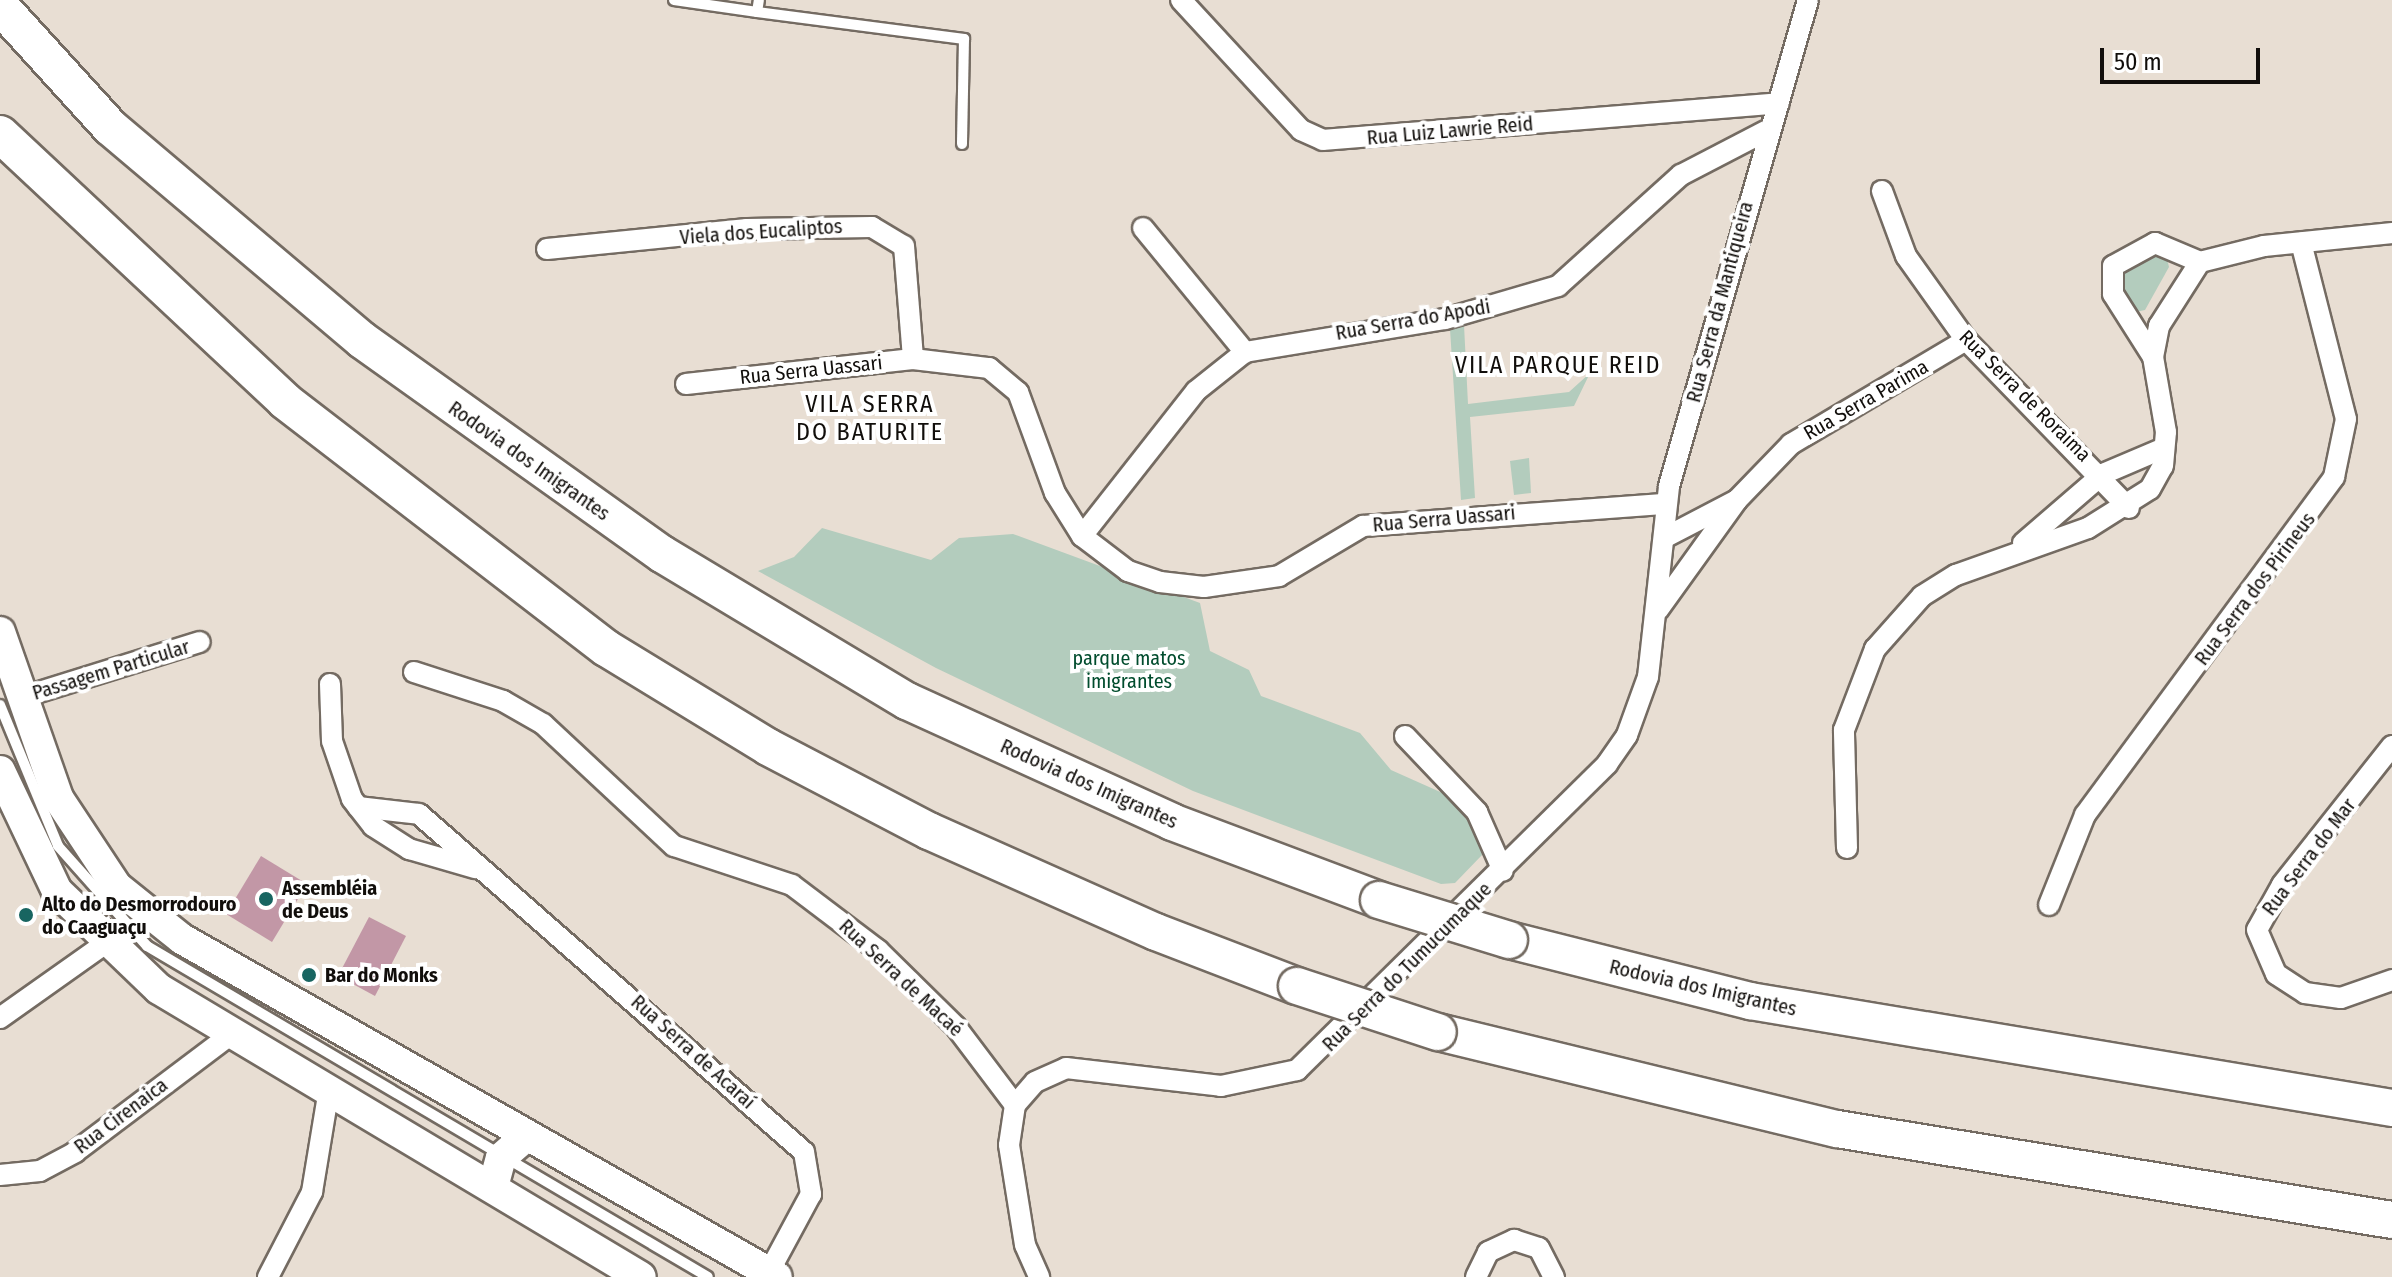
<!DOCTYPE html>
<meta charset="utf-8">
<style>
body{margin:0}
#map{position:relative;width:2392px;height:1277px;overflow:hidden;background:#e8ded3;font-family:"Fira Sans Condensed",sans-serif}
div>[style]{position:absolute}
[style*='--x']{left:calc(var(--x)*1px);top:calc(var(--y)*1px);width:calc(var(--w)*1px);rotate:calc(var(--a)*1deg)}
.green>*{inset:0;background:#b3ccbd}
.building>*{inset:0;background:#c297a6}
.roads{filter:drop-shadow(2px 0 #746b62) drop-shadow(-2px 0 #746b62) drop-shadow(0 2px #746b62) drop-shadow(0 -2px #746b62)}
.service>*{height:10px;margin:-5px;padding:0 5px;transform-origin:5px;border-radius:5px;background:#fff}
.minor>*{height:20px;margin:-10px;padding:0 10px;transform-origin:10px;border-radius:10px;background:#fff}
.primary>*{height:30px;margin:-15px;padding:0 15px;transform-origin:15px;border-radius:15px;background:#fff}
.motorway>*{height:36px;margin:-18px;padding:0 18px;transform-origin:18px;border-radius:18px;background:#fff}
.bridges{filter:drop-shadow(2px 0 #746b62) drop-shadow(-2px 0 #746b62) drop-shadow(0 2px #746b62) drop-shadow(0 -2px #746b62)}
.motorway-bridge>*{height:36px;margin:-18px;padding:0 18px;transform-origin:18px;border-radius:18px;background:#fff}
.dots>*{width:22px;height:22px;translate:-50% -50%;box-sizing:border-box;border:4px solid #fff;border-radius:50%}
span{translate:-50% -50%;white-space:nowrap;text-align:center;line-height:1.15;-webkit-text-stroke:8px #fff;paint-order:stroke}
.street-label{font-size:20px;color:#110e0b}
.park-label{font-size:20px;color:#004c2d}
.poi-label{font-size:20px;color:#110e0b;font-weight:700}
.left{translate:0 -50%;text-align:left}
.quarter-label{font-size:24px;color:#110e0b;letter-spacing:2px}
.scale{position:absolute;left:2100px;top:48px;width:160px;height:36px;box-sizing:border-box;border:4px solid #110e0b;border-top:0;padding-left:10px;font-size:24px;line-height:28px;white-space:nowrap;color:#110e0b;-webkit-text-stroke:6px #fff;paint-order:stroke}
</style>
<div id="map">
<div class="green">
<div style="clip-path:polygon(2165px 251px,2169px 267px,2145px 310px,2131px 313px,2116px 282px,2125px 261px)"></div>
<div style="clip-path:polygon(1464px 325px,1468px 404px,1569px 392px,1590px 373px,1574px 406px,1470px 417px,1475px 498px,1461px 500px,1450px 329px)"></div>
<div style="clip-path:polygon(1529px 458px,1531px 493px,1514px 495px,1510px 461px)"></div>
<div style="clip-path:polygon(822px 528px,931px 560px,959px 538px,1013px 534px,1200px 603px,1210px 651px,1249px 670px,1261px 696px,1360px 733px,1391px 770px,1447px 795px,1477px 821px,1483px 854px,1455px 883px,1441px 884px,1193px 791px,936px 668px,758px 571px,794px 557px)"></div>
</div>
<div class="building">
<div style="clip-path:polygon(261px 856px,307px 884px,272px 942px,226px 914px)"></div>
<div style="clip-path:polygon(369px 917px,406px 936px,375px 996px,338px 976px)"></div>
</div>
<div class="roads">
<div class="service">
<div style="--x:674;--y:0;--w:84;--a:8.2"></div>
<div style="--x:757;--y:12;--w:12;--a:-81"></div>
<div style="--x:757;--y:12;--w:209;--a:7.4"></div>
<div style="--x:964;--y:39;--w:105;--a:91.1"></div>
<div style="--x:0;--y:705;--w:152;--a:67.6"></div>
<div style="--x:58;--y:846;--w:134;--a:48.3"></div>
<div style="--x:147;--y:946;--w:651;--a:30.54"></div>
</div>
<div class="minor">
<div style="--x:1181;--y:0;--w:177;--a:47.3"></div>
<div style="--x:1301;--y:130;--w:24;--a:24"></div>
<div style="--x:1323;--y:140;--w:457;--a:-4.6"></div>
<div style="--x:1882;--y:191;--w:69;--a:69.7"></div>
<div style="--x:1906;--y:256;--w:103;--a:54.5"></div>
<div style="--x:1966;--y:340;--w:234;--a:45.9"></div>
<div style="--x:1143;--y:228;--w:161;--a:50.6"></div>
<div style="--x:547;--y:249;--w:201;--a:-5.7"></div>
<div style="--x:747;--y:229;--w:125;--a:-0.9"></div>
<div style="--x:872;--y:227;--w:37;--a:31"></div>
<div style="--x:904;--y:246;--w:113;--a:85.4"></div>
<div style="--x:2153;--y:357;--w:75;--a:-122.4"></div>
<div style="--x:2113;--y:294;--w:28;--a:-90"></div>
<div style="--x:2113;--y:266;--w:48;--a:-28.7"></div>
<div style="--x:2155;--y:243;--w:49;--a:22.9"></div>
<div style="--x:686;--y:384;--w:228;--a:-6.3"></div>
<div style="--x:913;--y:359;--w:77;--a:6.8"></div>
<div style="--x:989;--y:368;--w:38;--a:40"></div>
<div style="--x:1018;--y:392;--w:108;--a:69.9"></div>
<div style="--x:1055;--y:493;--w:51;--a:57.9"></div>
<div style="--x:1082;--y:536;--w:58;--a:37.3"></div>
<div style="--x:1128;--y:571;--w:34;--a:19"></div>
<div style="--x:1160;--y:582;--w:44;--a:6.5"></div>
<div style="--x:1204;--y:587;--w:76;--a:-8.3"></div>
<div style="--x:1279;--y:576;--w:98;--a:-30.8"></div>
<div style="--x:1363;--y:526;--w:304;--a:-4.2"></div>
<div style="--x:1082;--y:536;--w:184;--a:-51.8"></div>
<div style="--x:1196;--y:391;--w:63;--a:-38.5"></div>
<div style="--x:1245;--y:352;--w:203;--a:-9.4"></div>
<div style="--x:1445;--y:319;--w:118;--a:-16.3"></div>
<div style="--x:1558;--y:286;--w:166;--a:-42.1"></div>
<div style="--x:1681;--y:175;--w:96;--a:-27.4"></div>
<div style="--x:1664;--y:538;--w:82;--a:-27.5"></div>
<div style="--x:2023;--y:543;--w:106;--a:-40.8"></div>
<div style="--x:2103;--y:474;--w:66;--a:-23.1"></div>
<div style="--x:1658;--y:610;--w:135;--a:-54.3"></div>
<div style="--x:1737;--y:500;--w:78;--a:-46"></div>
<div style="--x:1791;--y:444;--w:204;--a:-30.7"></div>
<div style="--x:414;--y:672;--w:94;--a:18"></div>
<div style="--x:503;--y:701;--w:46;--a:29.9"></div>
<div style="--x:543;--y:724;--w:179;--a:43"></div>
<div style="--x:674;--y:846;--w:124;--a:18.3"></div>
<div style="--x:792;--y:885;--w:108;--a:37.1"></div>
<div style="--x:878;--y:950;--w:110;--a:44.6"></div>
<div style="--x:956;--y:1027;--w:98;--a:52.9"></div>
<div style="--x:1015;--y:1105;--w:40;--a:98.5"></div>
<div style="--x:1009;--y:1145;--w:101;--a:80.9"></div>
<div style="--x:1025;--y:1245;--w:35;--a:66"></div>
<div style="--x:330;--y:684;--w:57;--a:88"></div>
<div style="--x:332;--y:741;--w:61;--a:71"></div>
<div style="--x:352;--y:799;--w:34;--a:52"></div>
<div style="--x:373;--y:826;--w:43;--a:32.6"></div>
<div style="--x:409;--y:849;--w:69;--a:16.1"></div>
<div style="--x:23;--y:697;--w:185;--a:-17.3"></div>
<div style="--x:1405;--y:736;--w:105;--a:46.5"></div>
<div style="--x:1477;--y:812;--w:64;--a:66.2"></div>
<div style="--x:2392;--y:746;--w:177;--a:128.4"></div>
<div style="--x:2282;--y:885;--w:51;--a:119.1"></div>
<div style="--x:2257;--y:930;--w:48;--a:66.6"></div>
<div style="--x:2276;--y:974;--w:35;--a:33"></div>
<div style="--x:2305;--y:993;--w:36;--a:8"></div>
<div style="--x:2341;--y:998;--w:54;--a:-19.4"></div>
<div style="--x:358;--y:807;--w:61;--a:6.5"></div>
<div style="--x:419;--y:814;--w:512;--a:41.28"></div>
<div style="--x:804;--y:1152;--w:43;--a:80.5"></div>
<div style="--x:811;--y:1194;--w:89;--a:118.3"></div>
<div style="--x:1847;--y:848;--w:118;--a:-91.5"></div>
<div style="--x:1844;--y:730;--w:87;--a:-69.1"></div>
<div style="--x:1875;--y:649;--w:71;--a:-48.4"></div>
<div style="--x:1922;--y:596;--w:40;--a:-32"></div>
<div style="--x:1956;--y:575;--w:140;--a:-19.6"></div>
<div style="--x:2088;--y:528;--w:73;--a:-32.2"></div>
<div style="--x:2150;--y:489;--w:26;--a:-61"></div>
<div style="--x:2163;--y:466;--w:34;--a:-85"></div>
<div style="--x:2166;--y:432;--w:76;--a:-99.8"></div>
<div style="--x:2153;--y:357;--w:32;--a:-79"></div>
<div style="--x:2159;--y:326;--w:76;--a:-57.4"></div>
<div style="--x:2200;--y:262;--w:66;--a:-14"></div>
<div style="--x:2264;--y:246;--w:129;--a:-5.8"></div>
<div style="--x:2049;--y:905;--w:97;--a:-68.2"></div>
<div style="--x:2085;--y:815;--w:420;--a:-53.6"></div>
<div style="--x:2334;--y:477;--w:59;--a:-78.3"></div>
<div style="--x:2346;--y:419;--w:182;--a:-104.3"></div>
<div style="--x:0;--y:1018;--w:130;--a:-35.3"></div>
<div style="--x:1015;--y:1105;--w:30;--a:-49"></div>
<div style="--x:1035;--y:1082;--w:34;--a:-24"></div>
<div style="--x:1066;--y:1068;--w:156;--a:6.6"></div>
<div style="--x:1221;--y:1086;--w:78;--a:-11.9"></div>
<div style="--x:1297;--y:1070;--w:436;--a:-44.6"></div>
<div style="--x:1607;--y:764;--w:35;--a:-55"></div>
<div style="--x:1627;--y:735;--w:62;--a:-70.1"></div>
<div style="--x:1648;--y:677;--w:192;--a:-83.7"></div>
<div style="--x:1669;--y:486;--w:505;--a:-74.04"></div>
<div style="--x:0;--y:1175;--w:40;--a:-5.7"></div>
<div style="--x:40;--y:1171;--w:40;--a:-28"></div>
<div style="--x:75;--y:1152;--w:198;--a:-37"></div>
<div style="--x:268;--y:1277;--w:96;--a:-62.6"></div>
<div style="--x:312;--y:1192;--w:104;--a:-80.6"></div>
<div style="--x:1476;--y:1277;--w:28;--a:-64"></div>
<div style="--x:1488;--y:1252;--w:29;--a:-25"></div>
<div style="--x:1514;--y:1240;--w:26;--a:18"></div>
<div style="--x:1539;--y:1248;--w:33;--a:63"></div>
</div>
<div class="primary">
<div style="--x:0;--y:632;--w:176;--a:70.7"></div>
<div style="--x:58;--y:798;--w:107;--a:56.5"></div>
<div style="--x:117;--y:887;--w:83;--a:38.7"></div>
<div style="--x:182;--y:939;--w:684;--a:29.6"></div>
<div style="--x:0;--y:771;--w:133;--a:64.6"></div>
<div style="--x:57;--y:891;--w:141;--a:43.9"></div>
<div style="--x:159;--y:989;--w:561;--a:30.86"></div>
<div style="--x:493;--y:1187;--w:30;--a:-75"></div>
<div style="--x:501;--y:1158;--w:32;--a:-41"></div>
</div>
<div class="motorway">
<div style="--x:0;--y:6;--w:164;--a:47.7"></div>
<div style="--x:110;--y:127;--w:330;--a:40.2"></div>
<div style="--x:362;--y:340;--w:369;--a:35.5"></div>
<div style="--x:662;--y:554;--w:286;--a:31"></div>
<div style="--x:907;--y:701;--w:291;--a:24.5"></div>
<div style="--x:1172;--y:822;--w:221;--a:20.6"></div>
<div style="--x:0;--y:134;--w:391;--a:43.1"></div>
<div style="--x:285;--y:401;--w:405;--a:37.6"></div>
<div style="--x:606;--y:648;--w:190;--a:31.4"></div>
<div style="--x:768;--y:747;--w:182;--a:27.6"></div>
<div style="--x:929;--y:831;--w:248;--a:24"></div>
<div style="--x:1156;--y:932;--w:151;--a:21"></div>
<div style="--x:1509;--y:940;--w:249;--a:14.2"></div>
<div style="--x:1750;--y:1001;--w:651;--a:9.46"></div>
<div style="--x:1438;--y:1032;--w:411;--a:13.7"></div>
<div style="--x:1837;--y:1129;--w:562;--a:9.31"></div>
</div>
</div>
<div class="bridges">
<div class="motorway-bridge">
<div style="--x:1379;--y:900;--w:136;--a:17.1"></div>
<div style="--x:1297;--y:986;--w:148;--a:18.1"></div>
</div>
</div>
<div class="dots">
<div style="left:266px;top:899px;background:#186561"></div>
<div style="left:26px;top:915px;background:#186561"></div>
<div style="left:309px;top:975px;background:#186561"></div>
</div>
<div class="street-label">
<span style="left:1450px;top:131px;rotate:-5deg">Rua Luiz Lawrie Reid</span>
<span style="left:761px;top:232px;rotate:-4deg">Viela dos Eucaliptos</span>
<span style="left:1720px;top:302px;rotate:-75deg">Rua Serra da Mantiqueira</span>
<span style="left:1413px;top:320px;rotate:-10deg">Rua Serra do Apodi</span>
<span style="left:811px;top:370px;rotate:-6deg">Rua Serra Uassari</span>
<span style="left:2025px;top:396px;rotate:45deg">Rua Serra de Roraima</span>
<span style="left:1866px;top:400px;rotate:-30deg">Rua Serra Parima</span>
<span style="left:529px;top:461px;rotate:35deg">Rodovia dos Imigrantes</span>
<span style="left:1444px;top:519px;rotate:-5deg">Rua Serra Uassari</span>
<span style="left:2255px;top:589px;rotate:-53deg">Rua Serra dos Pirineus</span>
<span style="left:111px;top:670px;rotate:-17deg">Passagem Particular</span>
<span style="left:1089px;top:784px;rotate:24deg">Rodovia dos Imigrantes</span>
<span style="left:2309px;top:857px;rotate:-53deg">Rua Serra do Mar</span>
<span style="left:1407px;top:967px;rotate:-45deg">Rua Serra do Tumucumaque</span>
<span style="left:901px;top:978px;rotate:43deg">Rua Serra de Macaé</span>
<span style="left:1703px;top:988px;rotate:13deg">Rodovia dos Imigrantes</span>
<span style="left:693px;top:1052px;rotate:42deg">Rua Serra de Acaraí</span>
<span style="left:121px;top:1116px;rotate:-37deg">Rua Cirenaica</span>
</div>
<div class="park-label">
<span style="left:1129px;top:670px">parque matos<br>imigrantes</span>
</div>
<div class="poi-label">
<span class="left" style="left:282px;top:900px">Assembléia<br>de Deus</span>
<span class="left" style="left:42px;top:916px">Alto do Desmorrodouro<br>do Caaguaçu</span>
<span class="left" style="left:325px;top:975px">Bar do Monks</span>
</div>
<div class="quarter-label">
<span style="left:1558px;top:366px">VILA PARQUE REID</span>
<span style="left:870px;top:419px">VILA SERRA<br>DO BATURITE</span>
</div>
<div class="scale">50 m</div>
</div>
